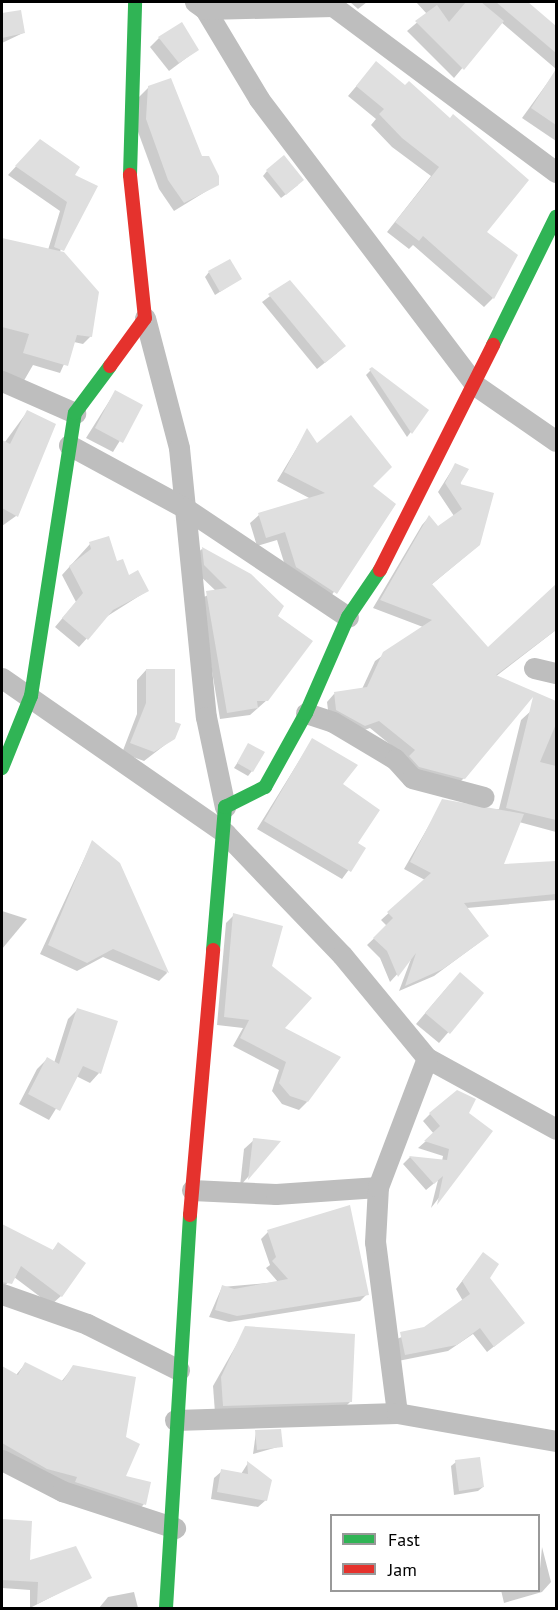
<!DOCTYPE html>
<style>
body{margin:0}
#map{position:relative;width:558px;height:1610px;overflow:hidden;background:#fff;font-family:"PT Sans",sans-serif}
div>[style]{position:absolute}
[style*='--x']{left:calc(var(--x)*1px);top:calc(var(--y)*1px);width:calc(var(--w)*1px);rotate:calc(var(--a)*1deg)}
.shadow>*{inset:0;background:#0003}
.building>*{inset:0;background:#dfdfdf}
.street>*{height:21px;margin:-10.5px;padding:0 10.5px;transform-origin:10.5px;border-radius:10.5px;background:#bebebe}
.fast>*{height:14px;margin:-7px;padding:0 7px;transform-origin:7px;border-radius:7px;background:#30b455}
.jam>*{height:14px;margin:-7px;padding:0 7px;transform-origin:7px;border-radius:7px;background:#e5322d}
span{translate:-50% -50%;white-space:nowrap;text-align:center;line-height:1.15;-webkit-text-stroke:6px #fff;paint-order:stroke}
.frame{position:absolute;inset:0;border:3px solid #000;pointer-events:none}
.legend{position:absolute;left:330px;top:1514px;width:210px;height:78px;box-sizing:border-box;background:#fff;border:2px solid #999;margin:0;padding:8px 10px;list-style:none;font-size:18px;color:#000}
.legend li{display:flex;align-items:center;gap:12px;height:30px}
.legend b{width:30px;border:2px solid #999}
</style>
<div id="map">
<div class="shadow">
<div style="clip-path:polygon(350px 2px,367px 2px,358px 9px)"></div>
<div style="clip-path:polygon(416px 2px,526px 2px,556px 28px,556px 69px,501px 22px,454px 78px,407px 31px,427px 14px)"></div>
<div style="clip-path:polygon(20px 12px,23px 33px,2px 43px,2px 15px)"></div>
<div style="clip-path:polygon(159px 38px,197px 50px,169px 71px,150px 47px)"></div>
<div style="clip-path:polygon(376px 63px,485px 232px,493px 298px,484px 307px,413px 245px,409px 249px,387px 232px,431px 176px,392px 147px,371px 125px,376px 119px,348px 96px)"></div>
<div style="clip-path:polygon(556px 71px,556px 141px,522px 118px)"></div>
<div style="clip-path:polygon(148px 88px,218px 184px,174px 211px,159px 189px,137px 129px,139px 97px)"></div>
<div style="clip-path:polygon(32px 149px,73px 175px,60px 253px,91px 336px,83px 344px,74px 342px,60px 373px,33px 365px,22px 384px,2px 377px,2px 239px,48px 250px,60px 211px,8px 175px)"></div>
<div style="clip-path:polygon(267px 171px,298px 185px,281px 198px,263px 176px)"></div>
<div style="clip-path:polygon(209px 272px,240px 279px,215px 295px,205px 277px)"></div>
<div style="clip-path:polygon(289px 282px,337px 353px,317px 369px,262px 302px)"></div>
<div style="clip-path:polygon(372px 369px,427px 411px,407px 437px,366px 375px)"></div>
<div style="clip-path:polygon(115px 392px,141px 406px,113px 452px,86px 438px)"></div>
<div style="clip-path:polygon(27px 412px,16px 516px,2px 526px,2px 446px)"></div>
<div style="clip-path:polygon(307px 431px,316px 445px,394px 504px,327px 602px,288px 575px,277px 540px,257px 546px,250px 523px,259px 515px,311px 499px,277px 481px)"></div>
<div style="clip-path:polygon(455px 465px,479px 545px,431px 585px,492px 653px,556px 590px,556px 630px,495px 677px,464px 778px,456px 786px,411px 774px,408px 759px,370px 728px,356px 733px,329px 718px,327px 702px,334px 694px,362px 689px,375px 661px,423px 627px,373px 608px,422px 525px,429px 517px,438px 528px,454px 516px,438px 492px)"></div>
<div style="clip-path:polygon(90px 544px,147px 591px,106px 617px,79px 647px,55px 627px,76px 602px,62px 575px)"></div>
<div style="clip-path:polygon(202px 549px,250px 575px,276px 617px,267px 700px,250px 715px,220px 719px,200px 599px,216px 591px,197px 573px,195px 555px)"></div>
<div style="clip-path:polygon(146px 670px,174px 738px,144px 761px,122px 753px,137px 714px,137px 680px)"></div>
<div style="clip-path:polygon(545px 698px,556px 703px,556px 832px,519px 822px,502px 866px,556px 863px,556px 900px,467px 908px,480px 942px,434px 976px,399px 991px,411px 959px,390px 982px,380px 958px,367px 945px,387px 926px,381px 920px,425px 880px,404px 869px,443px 801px,481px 811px,499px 809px,521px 720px)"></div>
<div style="clip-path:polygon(312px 740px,341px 784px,356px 843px,364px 849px,342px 879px,257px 829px)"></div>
<div style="clip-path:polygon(249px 745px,252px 771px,248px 776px,234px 768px)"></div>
<div style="clip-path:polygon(92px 842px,118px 864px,167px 973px,159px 981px,103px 957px,77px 971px,40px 954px)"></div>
<div style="clip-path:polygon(2px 911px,27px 919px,2px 949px)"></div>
<div style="clip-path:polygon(234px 915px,283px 1029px,307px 1102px,299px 1110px,282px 1104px,272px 1091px,279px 1070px,233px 1046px,243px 1028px,217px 1025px,226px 923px)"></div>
<div style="clip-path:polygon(450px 984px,482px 993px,439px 1043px,416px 1024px)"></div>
<div style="clip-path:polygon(78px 1009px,116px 1022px,99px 1073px,90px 1083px,76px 1076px,49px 1120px,19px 1104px,37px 1069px,47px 1059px,54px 1063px,68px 1019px)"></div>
<div style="clip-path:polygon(467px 1113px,490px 1132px,431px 1208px,438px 1180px,426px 1190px,403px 1164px,410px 1157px,442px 1161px,443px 1156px,418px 1148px,434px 1134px,423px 1121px,430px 1114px)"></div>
<div style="clip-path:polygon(254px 1140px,278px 1143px,240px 1186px,244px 1149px)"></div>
<div style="clip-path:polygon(4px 1227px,52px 1251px,58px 1244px,61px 1296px,51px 1305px,14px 1277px,2px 1288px)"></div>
<div style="clip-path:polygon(268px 1232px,367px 1294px,360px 1301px,229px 1322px,209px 1317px,222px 1287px,278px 1282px,266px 1268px,270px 1265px,261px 1239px)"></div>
<div style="clip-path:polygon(483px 1254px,488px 1278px,516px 1329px,487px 1352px,473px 1334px,448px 1351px,398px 1361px,394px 1340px,425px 1328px,463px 1301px,456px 1289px)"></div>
<div style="clip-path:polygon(246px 1328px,351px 1401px,343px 1409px,215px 1413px,213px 1386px)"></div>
<div style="clip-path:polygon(25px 1364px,61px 1382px,73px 1367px,124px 1438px,123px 1477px,144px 1504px,137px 1512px,2px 1455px,2px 1368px,16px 1375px)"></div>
<div style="clip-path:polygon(256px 1432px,281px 1446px,253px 1454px)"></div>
<div style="clip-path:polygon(456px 1462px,483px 1487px,478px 1491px,454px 1495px,451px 1466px)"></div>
<div style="clip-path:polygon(248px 1463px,266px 1500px,258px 1507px,211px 1499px,214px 1478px,222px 1471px,241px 1474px)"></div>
<div style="clip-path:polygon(2px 1520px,31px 1522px,28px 1562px,90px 1577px,30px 1608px,30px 1590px,2px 1588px)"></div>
<div style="clip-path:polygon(542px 1547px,551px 1582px,542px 1592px,504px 1603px,501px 1590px,538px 1590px)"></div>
<div style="clip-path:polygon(134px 1592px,138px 1608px,99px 1608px,108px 1597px)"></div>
</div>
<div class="building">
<div style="clip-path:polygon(466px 2px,481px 2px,504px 21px,464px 70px,415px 21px,437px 5px,449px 22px)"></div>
<div style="clip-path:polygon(496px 2px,528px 2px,556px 26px,556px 53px)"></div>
<div style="clip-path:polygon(21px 10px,25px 33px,2px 38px,2px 13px)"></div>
<div style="clip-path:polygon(182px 22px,199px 50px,179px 63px,158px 37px)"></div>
<div style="clip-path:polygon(376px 61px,405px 85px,409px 81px,450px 118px,453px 114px,529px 180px,487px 232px,518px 255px,494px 299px,423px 236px,419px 241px,395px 222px,439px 167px,402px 138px,379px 114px,384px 109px,356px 86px)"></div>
<div style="clip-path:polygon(556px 69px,556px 125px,531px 108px)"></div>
<div style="clip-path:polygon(171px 78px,202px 156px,209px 156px,219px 176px,219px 185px,184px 203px,168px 180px,146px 119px,148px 86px)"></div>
<div style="clip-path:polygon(40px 139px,80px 167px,75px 175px,98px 186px,64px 251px,54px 247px,67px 202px,15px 166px)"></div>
<div style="clip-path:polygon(284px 155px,304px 180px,286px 195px,266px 170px)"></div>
<div style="clip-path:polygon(2px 238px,64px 252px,99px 292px,92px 337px,77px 335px,68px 366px,23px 353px,29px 334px,2px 327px)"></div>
<div style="clip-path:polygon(230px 259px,242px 279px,220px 292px,208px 271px)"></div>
<div style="clip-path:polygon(290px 280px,346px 346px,325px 363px,268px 294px)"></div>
<div style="clip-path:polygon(372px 367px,429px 410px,412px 434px,369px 369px)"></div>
<div style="clip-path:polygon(115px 390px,143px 405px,123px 443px,95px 428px)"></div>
<div style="clip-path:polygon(27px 410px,56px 424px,18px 517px,2px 508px,2px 440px,10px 444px)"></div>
<div style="clip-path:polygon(351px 415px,392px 467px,373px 486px,396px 504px,337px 594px,296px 567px,285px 532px,266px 538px,258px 513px,325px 493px,284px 472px,307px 428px,317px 443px)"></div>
<div style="clip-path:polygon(455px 463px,469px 469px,460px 484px,494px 493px,480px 545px,432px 584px,488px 647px,556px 584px,556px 630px,496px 675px,556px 701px,556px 724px,540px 762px,556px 766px,556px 820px,506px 808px,533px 697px,465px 779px,419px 767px,409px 756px,415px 750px,379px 721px,365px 726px,336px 710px,334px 692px,367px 687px,383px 652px,432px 620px,380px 600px,429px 515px,438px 526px,462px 509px,445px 483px)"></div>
<div style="clip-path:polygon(109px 536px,117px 561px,123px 559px,129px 575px,138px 570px,149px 591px,113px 610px,88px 640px,62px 618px,83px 593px,69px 566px,91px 549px,89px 542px)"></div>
<div style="clip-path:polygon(202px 547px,251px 574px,284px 606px,278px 616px,313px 641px,268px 701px,257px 701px,258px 708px,227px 713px,206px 591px,227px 588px,204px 565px)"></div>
<div style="clip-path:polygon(146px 669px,175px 669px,175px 722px,181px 724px,175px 739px,154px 752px,130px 743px,146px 703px)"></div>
<div style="clip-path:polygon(312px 738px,358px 765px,343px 784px,380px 810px,358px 843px,366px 848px,351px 872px,264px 821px)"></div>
<div style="clip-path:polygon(248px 743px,265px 752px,253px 772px,237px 763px)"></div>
<div style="clip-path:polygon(442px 799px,524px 814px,504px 864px,556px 861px,556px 894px,464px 903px,489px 936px,443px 969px,405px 986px,416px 953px,398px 977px,387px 951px,373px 938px,393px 918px,387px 912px,431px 873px,410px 862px)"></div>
<div style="clip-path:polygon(92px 840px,120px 863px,169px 973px,113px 949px,87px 963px,48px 945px)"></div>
<div style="clip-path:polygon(233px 913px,283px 926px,272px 966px,312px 998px,285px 1028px,341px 1057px,308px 1102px,290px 1096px,279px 1083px,286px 1062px,240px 1038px,249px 1020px,224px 1017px)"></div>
<div style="clip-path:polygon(460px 972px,484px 993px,450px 1034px,425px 1013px)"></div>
<div style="clip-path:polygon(77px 1008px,118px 1021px,101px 1074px,83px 1066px,60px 1111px,28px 1094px,47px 1057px,59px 1064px)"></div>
<div style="clip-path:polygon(457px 1090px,476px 1099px,469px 1113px,493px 1131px,437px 1205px,443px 1176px,434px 1184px,409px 1156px,447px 1160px,449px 1149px,424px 1141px,440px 1126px,429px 1113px)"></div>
<div style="clip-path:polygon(253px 1138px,281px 1141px,248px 1180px)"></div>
<div style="clip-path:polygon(350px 1205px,369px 1295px,237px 1316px,215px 1310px,222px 1285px,234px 1289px,288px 1279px,272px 1261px,276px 1257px,267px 1230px)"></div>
<div style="clip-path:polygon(2px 1224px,53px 1250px,58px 1242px,86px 1263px,62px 1297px,21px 1266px,12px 1284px,2px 1282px)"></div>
<div style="clip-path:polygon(483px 1252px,499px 1264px,490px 1278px,525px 1323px,494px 1347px,480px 1328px,457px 1345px,405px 1355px,400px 1332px,424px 1327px,470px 1294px,462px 1281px)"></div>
<div style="clip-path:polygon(245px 1326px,355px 1334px,352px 1402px,223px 1406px,221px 1377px)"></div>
<div style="clip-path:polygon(25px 1362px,63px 1381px,73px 1365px,136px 1377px,126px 1437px,140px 1444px,126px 1476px,151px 1482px,146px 1505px,75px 1482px,77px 1477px,47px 1469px,2px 1443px,2px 1366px,18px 1375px)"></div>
<div style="clip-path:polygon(281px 1429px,283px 1447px,257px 1450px,255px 1430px)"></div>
<div style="clip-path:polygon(480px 1457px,484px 1487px,459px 1491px,455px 1460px)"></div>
<div style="clip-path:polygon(247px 1461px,272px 1480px,267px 1501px,217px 1492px,221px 1469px,248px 1474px)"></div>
<div style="clip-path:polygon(2px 1519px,32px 1521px,30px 1560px,76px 1546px,92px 1578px,37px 1604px,38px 1582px,2px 1580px)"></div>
</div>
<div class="street">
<div style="--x:195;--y:2;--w:12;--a:35"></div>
<div style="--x:205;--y:9;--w:105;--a:59"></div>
<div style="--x:259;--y:99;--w:358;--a:52.9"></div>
<div style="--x:475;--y:385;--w:98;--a:34.7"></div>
<div style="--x:205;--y:9;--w:128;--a:-1.3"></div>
<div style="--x:333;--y:6;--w:278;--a:36.7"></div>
<div style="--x:145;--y:318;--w:134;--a:75.3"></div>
<div style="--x:179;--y:448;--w:270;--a:84.3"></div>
<div style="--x:206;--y:717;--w:92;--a:78.1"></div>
<div style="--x:2;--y:381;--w:80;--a:23.7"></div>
<div style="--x:69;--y:445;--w:132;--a:28.5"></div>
<div style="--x:185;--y:508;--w:196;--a:33.8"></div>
<div style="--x:534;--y:668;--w:23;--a:13"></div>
<div style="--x:2;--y:678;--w:272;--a:34.8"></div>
<div style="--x:225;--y:833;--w:169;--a:46.2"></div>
<div style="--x:342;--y:955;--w:134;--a:50.5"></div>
<div style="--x:427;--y:1058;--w:147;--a:28.8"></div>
<div style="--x:306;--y:713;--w:28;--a:18"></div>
<div style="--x:333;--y:722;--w:72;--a:30.8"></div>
<div style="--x:395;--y:759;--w:25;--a:48"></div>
<div style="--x:412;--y:778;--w:74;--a:14.8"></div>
<div style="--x:192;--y:1190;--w:84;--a:2.7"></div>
<div style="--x:276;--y:1194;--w:102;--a:-3.9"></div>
<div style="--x:2;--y:1294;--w:90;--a:19.4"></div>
<div style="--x:87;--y:1324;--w:103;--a:26.6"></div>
<div style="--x:397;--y:1413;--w:172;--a:-97.3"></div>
<div style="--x:375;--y:1242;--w:55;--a:-86.9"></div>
<div style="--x:378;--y:1187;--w:138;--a:-69.2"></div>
<div style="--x:175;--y:1420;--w:222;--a:-1.8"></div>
<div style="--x:397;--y:1413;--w:161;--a:10"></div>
<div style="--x:2;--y:1460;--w:68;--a:27.3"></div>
<div style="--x:62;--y:1491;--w:119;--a:18.1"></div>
</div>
<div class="fast">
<div style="--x:130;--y:175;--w:173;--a:-88.3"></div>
<div style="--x:493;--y:345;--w:143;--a:-63.8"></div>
<div style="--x:2;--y:768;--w:78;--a:-68.1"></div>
<div style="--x:31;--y:696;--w:286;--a:-81.2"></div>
<div style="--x:75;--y:413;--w:59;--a:-53.3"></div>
<div style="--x:213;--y:950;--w:144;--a:-85.2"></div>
<div style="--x:225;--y:807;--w:45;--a:-26.6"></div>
<div style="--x:265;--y:787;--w:85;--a:-61"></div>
<div style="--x:306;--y:713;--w:105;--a:-66.4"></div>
<div style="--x:348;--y:617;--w:57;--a:-55.8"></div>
<div style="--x:166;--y:1608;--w:394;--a:-86.5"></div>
</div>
<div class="jam">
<div style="--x:110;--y:366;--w:59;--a:-53.9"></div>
<div style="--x:145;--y:318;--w:144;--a:-96"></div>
<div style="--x:380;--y:570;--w:252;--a:-63.3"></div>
<div style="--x:190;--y:1215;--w:266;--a:-85"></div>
</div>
<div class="frame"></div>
<ul class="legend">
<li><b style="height:8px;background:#30b455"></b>Fast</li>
<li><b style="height:8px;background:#e5322d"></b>Jam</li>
</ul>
</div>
